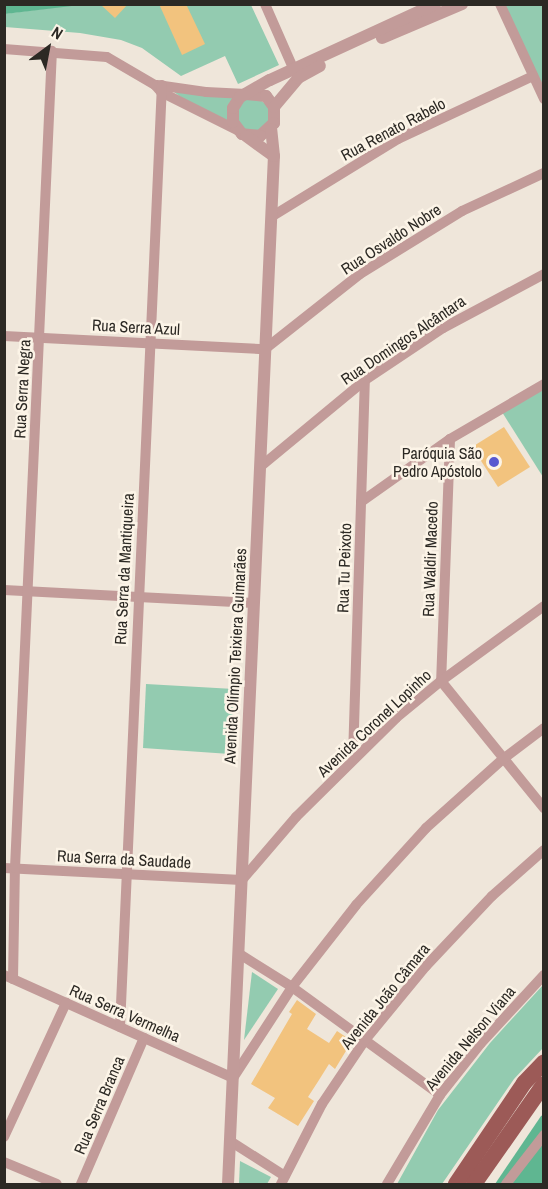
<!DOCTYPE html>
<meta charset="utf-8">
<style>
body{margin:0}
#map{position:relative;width:548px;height:1189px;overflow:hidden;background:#efe6da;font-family:"Archivo Narrow",sans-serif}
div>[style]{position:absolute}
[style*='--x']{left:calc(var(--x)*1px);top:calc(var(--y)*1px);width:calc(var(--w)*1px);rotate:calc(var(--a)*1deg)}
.green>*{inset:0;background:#93cbb0}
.forest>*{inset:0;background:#5fb691}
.building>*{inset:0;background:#f2c37e}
.minor>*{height:10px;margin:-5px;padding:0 5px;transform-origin:5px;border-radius:5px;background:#c29b99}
.tertiary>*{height:12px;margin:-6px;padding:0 6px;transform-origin:6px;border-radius:6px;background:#c29b99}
.primary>*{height:16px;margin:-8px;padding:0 8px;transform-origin:8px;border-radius:8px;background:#9c5a57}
.dots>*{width:16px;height:16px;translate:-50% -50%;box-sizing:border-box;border:3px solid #fcf4e7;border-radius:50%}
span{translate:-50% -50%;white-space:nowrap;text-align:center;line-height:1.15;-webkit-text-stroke:5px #fcf4e7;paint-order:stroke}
.street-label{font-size:16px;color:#2c2924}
.poi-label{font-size:16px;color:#2c2924}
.right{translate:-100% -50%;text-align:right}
.frame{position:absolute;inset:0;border:6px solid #2c2924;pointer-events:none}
.north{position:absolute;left:18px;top:18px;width:60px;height:60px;-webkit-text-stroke:4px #fcf4e7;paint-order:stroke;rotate:32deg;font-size:16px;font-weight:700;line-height:24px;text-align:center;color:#2c2924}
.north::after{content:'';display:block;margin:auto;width:21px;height:27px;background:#2c2924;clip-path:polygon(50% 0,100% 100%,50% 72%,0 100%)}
</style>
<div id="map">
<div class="green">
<div style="clip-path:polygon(80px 4px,251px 5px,279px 65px,238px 84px,225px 56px,181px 76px,142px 48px,121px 40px,80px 33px,5px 27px,4px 14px)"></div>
<div style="clip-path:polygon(503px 5px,543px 5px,543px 91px)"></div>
<div style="clip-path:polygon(170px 89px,237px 96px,232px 125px,182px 98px)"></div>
<div style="clip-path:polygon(253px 95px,273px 109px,266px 131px,241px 130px,235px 106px)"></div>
<div style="clip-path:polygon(543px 389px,543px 477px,502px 412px)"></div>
<div style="clip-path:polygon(146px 684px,234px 689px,230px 754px,143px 748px)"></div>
<div style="clip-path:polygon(252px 972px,278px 989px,244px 1040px)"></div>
<div style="clip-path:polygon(543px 985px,543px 1048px,514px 1079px,442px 1184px,397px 1184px,438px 1110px,490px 1043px)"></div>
<div style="clip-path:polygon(240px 1161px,271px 1177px,267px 1184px,239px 1184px)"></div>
</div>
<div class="forest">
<div style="clip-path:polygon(5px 4px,80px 4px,80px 5px,5px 14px)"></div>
<div style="clip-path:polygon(543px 1115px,543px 1184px,495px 1184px,541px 1116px)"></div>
</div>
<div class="building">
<div style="clip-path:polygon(100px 4px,128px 4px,115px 18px)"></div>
<div style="clip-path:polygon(159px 4px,186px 4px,205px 44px,182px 55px)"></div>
<div style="clip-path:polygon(504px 427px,530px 467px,498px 487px,472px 447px)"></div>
<div style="clip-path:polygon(297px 1000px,316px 1014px,307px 1029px,329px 1043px,337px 1031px,352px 1041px,335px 1069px,329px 1064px,319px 1080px,308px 1097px,314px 1101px,298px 1126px,268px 1108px,275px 1098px,251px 1084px,292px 1014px,289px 1012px)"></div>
</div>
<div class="minor">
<div style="--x:265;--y:4;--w:72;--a:66.3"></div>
<div style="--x:500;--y:4;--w:105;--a:65.1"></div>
<div style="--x:4;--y:49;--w:103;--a:4.4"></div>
<div style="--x:107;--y:57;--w:56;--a:30.3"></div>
<div style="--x:155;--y:85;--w:9;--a:49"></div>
<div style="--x:161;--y:92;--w:89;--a:26.6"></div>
<div style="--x:157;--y:85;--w:49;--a:8.1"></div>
<div style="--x:206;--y:92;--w:40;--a:2.9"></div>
<div style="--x:271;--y:217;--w:149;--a:-31.6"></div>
<div style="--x:398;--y:139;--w:149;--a:-25"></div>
<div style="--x:4;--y:336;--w:261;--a:2.9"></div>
<div style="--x:265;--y:349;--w:121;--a:-38.3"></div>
<div style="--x:360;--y:274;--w:120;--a:-31.7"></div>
<div style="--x:462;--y:211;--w:90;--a:-24.9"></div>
<div style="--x:450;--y:439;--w:242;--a:92.1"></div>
<div style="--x:441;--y:681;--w:164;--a:51"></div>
<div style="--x:260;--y:467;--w:136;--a:-39.6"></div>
<div style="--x:365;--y:380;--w:94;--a:-33.7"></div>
<div style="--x:443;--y:328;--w:115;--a:-28.1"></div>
<div style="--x:361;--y:502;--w:109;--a:-35.3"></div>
<div style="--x:450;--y:439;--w:109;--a:-30.3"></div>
<div style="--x:4;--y:590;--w:250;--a:3"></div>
<div style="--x:353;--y:758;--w:378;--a:-88.2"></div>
<div style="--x:4;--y:868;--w:238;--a:2.9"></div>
<div style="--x:242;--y:880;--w:83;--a:-49.4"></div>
<div style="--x:296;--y:817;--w:141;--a:-44.7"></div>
<div style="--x:396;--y:718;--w:58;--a:-39.4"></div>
<div style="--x:441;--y:681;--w:127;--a:-36.1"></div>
<div style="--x:238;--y:953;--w:64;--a:32.2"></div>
<div style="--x:292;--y:987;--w:183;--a:36.1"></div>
<div style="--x:4;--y:975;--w:251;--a:24.2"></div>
<div style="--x:233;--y:1078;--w:108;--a:-57"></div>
<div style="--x:292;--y:987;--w:104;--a:-52"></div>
<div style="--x:356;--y:905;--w:104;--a:-47.7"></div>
<div style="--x:426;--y:828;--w:103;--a:-41.9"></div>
<div style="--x:503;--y:759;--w:51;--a:-37.1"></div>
<div style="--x:13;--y:979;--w:111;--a:-89"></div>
<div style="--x:15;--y:868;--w:818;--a:-87.41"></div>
<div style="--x:120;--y:1027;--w:943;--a:-87.45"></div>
<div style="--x:4;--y:1137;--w:148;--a:-65.2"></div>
<div style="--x:230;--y:1141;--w:65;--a:32.5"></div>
<div style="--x:4;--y:1162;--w:57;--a:22.5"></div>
<div style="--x:81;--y:1184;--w:159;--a:-66.7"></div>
<div style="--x:281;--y:1184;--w:90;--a:-62.9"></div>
<div style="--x:322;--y:1104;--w:77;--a:-56.1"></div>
<div style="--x:365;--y:1040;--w:96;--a:-50.5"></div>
<div style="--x:426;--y:966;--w:96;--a:-46.7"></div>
<div style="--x:492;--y:896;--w:69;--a:-41.5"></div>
<div style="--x:387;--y:1184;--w:104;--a:-59.2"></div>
<div style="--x:440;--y:1095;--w:66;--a:-51.7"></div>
<div style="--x:481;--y:1043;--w:93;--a:-47.2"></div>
<div style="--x:506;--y:1184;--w:62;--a:-52.2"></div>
</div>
<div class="tertiary">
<div style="--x:382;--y:38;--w:87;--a:-23"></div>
<div style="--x:246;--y:94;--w:20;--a:6"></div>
<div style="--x:266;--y:96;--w:14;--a:54"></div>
<div style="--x:274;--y:107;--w:16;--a:90"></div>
<div style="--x:274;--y:123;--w:19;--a:137"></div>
<div style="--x:260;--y:136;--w:18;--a:-174"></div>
<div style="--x:242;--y:134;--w:15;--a:-127"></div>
<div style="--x:233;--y:122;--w:14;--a:-90"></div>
<div style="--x:233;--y:108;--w:13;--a:-58"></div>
<div style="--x:240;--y:97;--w:34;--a:-30"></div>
<div style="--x:270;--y:80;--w:182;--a:-24.7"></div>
<div style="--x:274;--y:107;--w:38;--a:-50"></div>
<div style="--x:298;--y:78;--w:25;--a:-29"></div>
<div style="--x:246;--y:136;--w:34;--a:36"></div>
<div style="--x:228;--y:1184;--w:1029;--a:-87.44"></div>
<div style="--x:274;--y:156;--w:27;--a:-96"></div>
</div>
<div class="primary">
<div style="--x:456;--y:1184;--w:122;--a:-56"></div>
<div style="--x:524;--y:1083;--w:29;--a:-46"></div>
<div style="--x:474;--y:1184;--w:122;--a:-55"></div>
</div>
<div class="dots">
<div style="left:494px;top:462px;background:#5858d0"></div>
</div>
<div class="street-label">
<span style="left:393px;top:129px;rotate:-28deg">Rua Renato Rabelo</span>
<span style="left:391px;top:239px;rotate:-33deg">Rua Osvaldo Nobre</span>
<span style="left:136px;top:327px;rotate:3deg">Rua Serra Azul</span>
<span style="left:403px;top:340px;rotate:-34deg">Rua Domingos Alcântara</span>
<span style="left:22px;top:389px;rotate:-87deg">Rua Serra Negra</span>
<span style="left:430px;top:559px;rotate:-88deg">Rua Waldir Macedo</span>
<span style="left:344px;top:568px;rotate:-88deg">Rua Tu Peixoto</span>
<span style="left:124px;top:569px;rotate:-87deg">Rua Serra da Mantiqueira</span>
<span style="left:235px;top:656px;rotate:-87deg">Avenida Olímpio Teixiera Guimarães</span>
<span style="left:374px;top:723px;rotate:-43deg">Avenida Coronel Lopinho</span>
<span style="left:124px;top:859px;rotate:3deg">Rua Serra da Saudade</span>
<span style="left:385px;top:996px;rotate:-51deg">Avenida João Câmara</span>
<span style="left:125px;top:1013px;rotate:24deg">Rua Serra Vermelha</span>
<span style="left:470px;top:1038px;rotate:-50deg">Avenida Nelson Viana</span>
<span style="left:99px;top:1105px;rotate:-67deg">Rua Serra Branca</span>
</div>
<div class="poi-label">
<span class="right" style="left:482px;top:462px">Paróquia São<br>Pedro Apóstolo</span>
</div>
<div class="frame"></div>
<div class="north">N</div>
</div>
